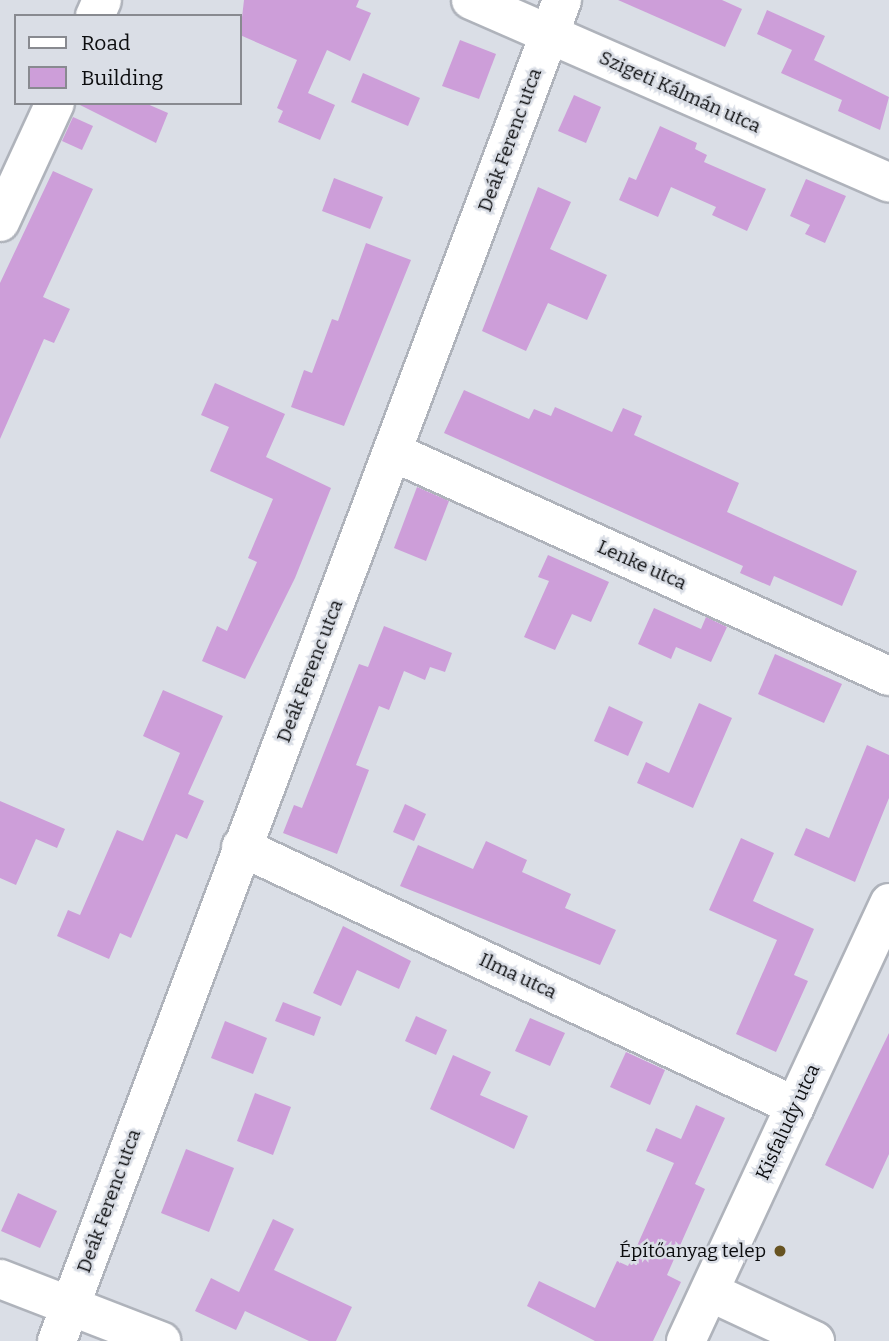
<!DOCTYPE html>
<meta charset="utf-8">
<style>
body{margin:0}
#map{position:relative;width:889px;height:1341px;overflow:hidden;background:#dadee6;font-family:Bitter,serif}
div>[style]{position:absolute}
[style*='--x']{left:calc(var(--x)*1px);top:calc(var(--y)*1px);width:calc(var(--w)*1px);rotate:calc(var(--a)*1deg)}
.building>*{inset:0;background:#cd9ed9}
.roads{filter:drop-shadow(2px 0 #afb3bb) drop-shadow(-2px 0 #afb3bb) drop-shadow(0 2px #afb3bb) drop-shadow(0 -2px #afb3bb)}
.minor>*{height:38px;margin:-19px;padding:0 19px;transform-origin:19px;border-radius:19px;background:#fff}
.dots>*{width:19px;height:19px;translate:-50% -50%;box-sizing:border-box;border:4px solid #dadee6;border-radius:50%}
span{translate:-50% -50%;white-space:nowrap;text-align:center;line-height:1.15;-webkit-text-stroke:5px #dadee6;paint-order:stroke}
.street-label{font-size:19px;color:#0c0d0f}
.poi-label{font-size:19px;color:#0c0d0f}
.right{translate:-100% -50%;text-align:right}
.legend{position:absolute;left:14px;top:14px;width:228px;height:91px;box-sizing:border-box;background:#dadee6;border:2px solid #888a90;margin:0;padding:9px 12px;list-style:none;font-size:21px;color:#0c0d0f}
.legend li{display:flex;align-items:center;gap:14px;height:35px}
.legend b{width:35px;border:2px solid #888a90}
</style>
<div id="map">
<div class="building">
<div style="clip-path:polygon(244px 0,359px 0,356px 7px,371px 13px,350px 61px,327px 50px,308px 93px,335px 105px,320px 140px,278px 122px,283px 111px,277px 108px,297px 60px,240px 35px)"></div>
<div style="clip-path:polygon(618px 0,722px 0,742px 9px,725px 47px)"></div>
<div style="clip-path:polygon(767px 10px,825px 36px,814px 60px,889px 97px,880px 130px,838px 111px,842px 100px,781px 73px,792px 50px,757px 34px)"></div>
<div style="clip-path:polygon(460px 40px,496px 54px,479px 99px,442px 86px)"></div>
<div style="clip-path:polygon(363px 73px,420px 98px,408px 126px,351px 102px)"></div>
<div style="clip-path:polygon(574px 95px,601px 107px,586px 143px,558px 131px)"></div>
<div style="clip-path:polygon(76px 103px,145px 103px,168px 113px,156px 143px)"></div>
<div style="clip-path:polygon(73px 117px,93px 126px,82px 150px,62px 141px)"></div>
<div style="clip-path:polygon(660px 126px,697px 143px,695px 149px,707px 155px,704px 162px,766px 189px,747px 231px,712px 215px,716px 207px,671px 187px,658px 217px,619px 200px,629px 177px,636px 180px)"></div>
<div style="clip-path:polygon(53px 171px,93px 189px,43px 297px,70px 309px,54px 343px,44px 339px,0 439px,0 283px)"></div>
<div style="clip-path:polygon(334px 178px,383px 197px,370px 229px,322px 211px)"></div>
<div style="clip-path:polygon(806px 179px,846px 196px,825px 243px,805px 234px,810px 225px,790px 216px)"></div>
<div style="clip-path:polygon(538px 187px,571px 202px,550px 249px,607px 275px,587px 320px,548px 303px,526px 351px,482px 331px)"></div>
<div style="clip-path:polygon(366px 243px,411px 260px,344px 426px,291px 407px,304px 370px,312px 373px,332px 319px,338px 321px)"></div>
<div style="clip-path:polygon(215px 383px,285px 414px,266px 457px,331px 488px,295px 578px,245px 679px,202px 661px,217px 626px,227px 631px,257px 562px,248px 558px,273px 499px,210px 471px,229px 427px,201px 415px)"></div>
<div style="clip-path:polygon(464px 390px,529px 419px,534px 409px,551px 416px,555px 407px,612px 432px,623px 408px,642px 416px,634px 435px,739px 483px,727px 512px,857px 571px,842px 606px,774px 576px,770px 586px,740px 573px,743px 566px,444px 433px)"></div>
<div style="clip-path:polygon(417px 487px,449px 501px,426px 561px,394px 548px)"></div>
<div style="clip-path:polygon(548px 555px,609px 582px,591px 622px,572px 614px,555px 650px,524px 637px,549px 581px,538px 577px)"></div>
<div style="clip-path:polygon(654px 608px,701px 629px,706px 617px,727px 627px,711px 662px,676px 647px,671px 659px,638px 644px)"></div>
<div style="clip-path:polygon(384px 626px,452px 653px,445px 672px,430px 667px,425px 680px,404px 671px,389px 710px,379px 706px,356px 765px,369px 770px,337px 854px,283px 833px,294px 805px,302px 808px,359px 664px,368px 667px)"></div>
<div style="clip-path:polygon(775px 654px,842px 684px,824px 723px,758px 694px)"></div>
<div style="clip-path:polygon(163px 690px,223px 716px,188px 794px,204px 801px,187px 839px,176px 834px,131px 938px,120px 933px,109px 959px,57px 936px,68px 910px,80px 915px,117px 830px,143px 841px,180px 753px,143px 736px)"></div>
<div style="clip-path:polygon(699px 703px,732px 718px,693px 808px,637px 783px,646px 762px,669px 773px)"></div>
<div style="clip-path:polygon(609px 706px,643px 722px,628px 756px,594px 741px)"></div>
<div style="clip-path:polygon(867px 745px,889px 755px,889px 798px,855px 882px,794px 855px,806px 828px,829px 838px)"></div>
<div style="clip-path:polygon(0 801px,65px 829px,57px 848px,36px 839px,16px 885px,0 878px)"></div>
<div style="clip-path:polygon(405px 804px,426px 814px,414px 841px,393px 832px)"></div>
<div style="clip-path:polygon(741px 838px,774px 853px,753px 901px,814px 929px,794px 975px,808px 981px,776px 1052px,736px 1034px,777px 940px,709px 910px)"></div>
<div style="clip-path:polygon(486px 841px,527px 860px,522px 872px,571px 894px,565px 908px,616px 930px,600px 965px,400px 886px,418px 845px,473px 869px)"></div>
<div style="clip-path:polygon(343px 926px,411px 961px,399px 989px,357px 970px,341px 1006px,313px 993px)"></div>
<div style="clip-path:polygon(283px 1002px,321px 1017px,314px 1036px,275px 1021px)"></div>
<div style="clip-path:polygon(416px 1016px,447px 1030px,436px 1055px,405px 1041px)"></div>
<div style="clip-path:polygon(530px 1018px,565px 1033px,550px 1066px,515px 1051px)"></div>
<div style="clip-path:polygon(225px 1021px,267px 1038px,253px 1074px,211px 1058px)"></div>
<div style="clip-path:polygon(889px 1033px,889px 1154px,873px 1189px,825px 1165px)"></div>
<div style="clip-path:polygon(626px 1052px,665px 1070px,650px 1105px,610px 1087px)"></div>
<div style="clip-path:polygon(453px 1055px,491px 1072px,480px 1095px,528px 1116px,514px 1149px,430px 1109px)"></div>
<div style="clip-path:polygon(255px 1093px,291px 1107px,273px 1155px,237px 1141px)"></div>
<div style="clip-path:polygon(696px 1105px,725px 1118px,695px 1184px,705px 1189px,667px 1275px,681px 1282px,653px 1341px,595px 1341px,527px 1306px,539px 1281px,595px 1308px,617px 1261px,628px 1266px,674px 1163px,646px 1151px,656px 1128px,681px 1139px)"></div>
<div style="clip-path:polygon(186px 1149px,234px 1168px,209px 1232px,161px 1213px)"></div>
<div style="clip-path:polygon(18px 1193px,57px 1211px,40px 1248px,1px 1231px)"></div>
<div style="clip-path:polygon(273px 1219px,294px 1229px,274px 1270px,352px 1307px,336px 1341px,309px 1341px,245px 1311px,236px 1330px,195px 1311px,211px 1278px,239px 1292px)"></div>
</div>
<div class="roads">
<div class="minor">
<div style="--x:471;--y:0;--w:456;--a:23.6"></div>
<div style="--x:95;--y:16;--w:17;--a:-66"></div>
<div style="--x:0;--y:222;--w:131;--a:-65.2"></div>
<div style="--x:395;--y:453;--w:542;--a:24.3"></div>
<div style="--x:241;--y:847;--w:612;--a:25.06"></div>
<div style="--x:0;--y:1279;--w:173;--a:21.1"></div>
<div style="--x:710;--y:1292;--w:116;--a:25"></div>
<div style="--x:57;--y:1341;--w:1433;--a:-69.36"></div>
<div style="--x:686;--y:1341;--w:483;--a:-65.1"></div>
</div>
</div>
<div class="dots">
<div style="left:780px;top:1251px;background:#675321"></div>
</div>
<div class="street-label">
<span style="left:680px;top:92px;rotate:24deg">Szigeti Kálmán utca</span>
<span style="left:510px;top:140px;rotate:-70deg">Deák Ferenc utca</span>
<span style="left:642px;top:565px;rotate:24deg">Lenke utca</span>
<span style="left:310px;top:671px;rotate:-69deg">Deák Ferenc utca</span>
<span style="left:518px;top:976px;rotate:25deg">Ilma utca</span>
<span style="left:788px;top:1122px;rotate:-65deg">Kisfaludy utca</span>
<span style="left:109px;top:1201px;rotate:-70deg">Deák Ferenc utca</span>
</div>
<div class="poi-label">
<span class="right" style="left:766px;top:1251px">Építőanyag telep</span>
</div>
<ul class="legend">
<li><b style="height:9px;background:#fff"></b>Road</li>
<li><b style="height:19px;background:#cd9ed9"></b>Building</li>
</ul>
</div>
